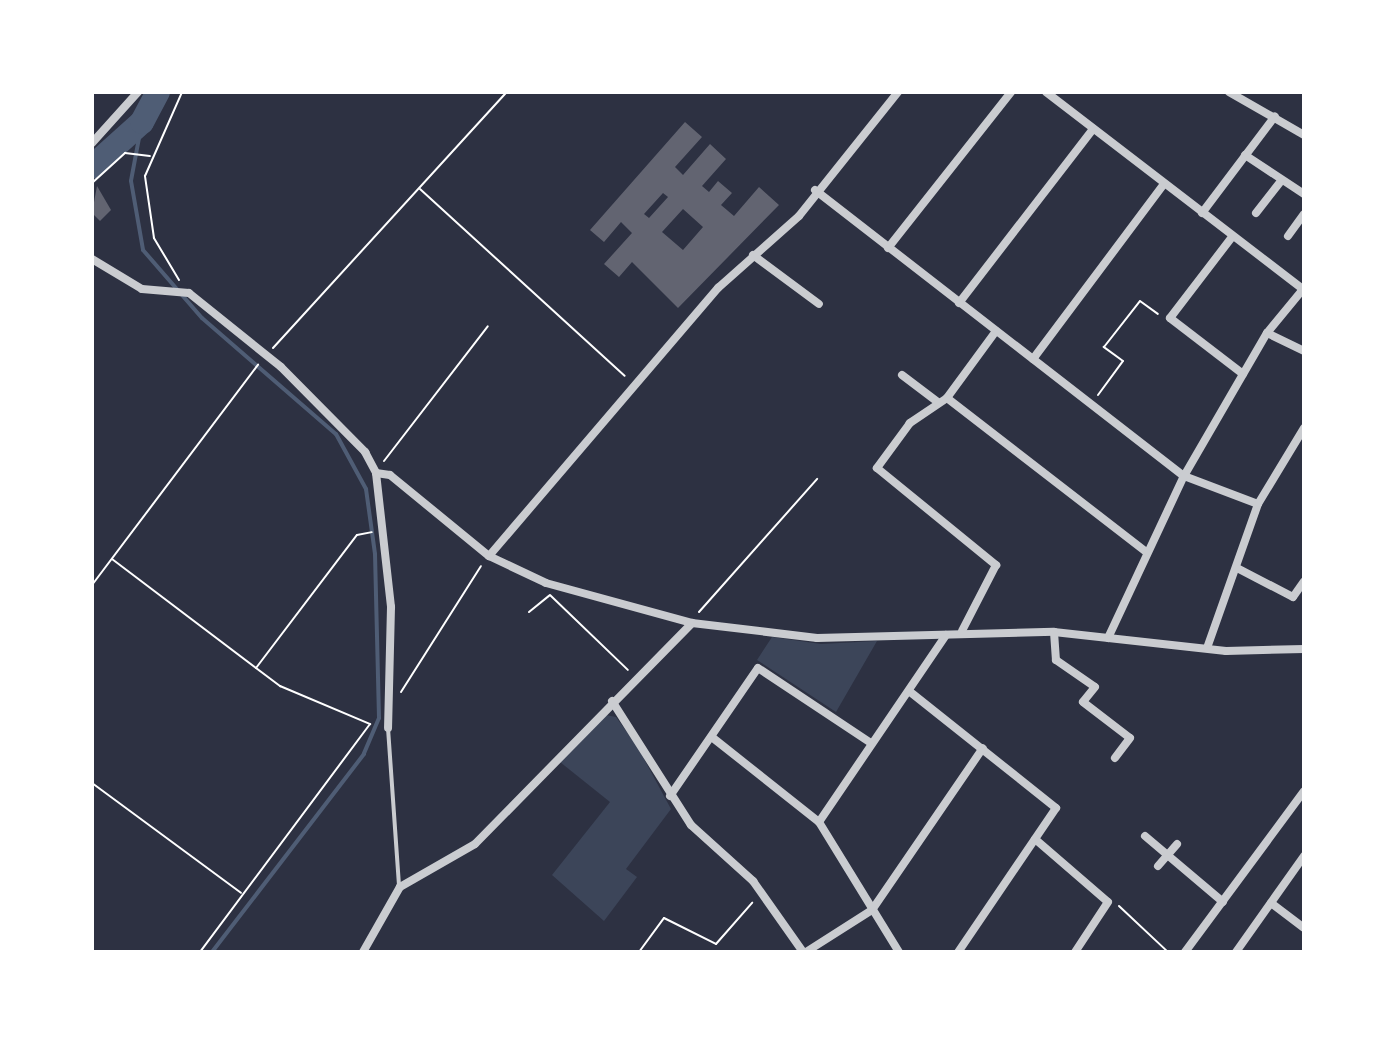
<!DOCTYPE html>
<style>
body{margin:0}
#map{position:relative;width:1396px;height:1044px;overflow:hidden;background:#2d3142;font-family:Inter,sans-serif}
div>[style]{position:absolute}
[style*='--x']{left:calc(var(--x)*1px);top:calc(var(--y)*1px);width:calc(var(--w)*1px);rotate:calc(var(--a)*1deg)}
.green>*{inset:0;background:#3c4559}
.stream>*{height:4px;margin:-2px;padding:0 2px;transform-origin:2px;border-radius:2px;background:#4f5d75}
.river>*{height:24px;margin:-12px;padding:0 12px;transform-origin:12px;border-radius:12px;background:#4f5d75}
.building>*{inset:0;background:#626471}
.path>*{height:2px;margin:-1px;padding:0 1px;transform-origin:1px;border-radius:1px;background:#fff}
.service>*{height:4px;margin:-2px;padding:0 2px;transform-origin:2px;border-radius:2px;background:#caccd0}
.minor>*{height:8px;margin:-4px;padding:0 4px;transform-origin:4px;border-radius:4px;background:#caccd0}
span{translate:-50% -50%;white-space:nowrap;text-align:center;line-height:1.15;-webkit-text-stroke:7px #fff;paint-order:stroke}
.frame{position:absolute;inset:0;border:94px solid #fff;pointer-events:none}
</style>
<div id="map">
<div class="green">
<div style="clip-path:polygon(772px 637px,821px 644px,877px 641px,836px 712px,757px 660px)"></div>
<div style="clip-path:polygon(606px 715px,616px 717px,637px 746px,671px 809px,626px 869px,637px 877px,604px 921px,552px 875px,610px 802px,560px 762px)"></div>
</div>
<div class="stream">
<div style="--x:142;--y:122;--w:60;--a:100.6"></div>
<div style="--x:131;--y:181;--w:70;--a:80.1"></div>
<div style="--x:143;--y:250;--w:90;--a:49.1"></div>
<div style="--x:202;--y:318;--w:177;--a:40.9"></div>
<div style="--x:336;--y:434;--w:63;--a:61.4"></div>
<div style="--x:366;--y:489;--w:66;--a:82.1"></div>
<div style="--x:375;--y:554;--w:164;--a:88.6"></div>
<div style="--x:379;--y:718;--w:39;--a:113"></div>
<div style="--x:364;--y:754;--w:250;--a:127.5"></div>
</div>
<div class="river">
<div style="--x:92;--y:167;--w:67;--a:-42"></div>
<div style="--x:142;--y:122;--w:34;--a:-62"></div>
</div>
<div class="building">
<div style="clip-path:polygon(evenodd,685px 122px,702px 137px,675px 167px,683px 175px,710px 144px,726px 159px,702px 186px,709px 192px,718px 181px,732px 193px,721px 205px,734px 216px,759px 187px,779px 205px,678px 308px,632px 262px,619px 277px,604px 264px,632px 233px,621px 222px,604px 242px,590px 230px,685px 122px,663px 193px,668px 197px,649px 218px,644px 214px,663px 193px,685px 122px,683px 209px,703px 227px,683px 250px,662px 232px,683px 209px)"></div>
<div style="clip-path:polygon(97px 186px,111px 210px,100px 221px,92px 213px)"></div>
</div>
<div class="path">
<div style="--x:92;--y:183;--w:45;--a:-42.3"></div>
<div style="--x:125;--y:153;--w:25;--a:7"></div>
<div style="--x:420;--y:189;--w:277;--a:42.4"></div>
<div style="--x:179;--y:280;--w:49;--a:-120.8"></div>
<div style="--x:154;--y:238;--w:63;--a:-98.3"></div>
<div style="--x:145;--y:176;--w:92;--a:-66.2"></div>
<div style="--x:273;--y:348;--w:347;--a:-47.6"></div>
<div style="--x:1098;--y:395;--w:42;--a:-53.7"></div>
<div style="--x:1123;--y:361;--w:24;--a:-144"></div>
<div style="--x:1104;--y:347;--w:58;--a:-52"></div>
<div style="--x:1140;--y:301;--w:22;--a:36"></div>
<div style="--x:384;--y:461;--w:170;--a:-52.4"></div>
<div style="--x:112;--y:559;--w:211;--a:37.1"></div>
<div style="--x:280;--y:686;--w:98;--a:22.9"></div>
<div style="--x:370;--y:724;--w:284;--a:126.7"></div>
<div style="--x:92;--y:585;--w:276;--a:-53"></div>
<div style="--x:550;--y:595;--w:108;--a:43.9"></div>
<div style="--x:529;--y:612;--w:26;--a:-39"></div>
<div style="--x:699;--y:612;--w:178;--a:-48.4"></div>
<div style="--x:256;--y:668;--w:167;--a:-52.8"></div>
<div style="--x:357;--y:535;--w:15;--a:-11"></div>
<div style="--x:401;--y:692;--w:149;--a:-57.6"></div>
<div style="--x:92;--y:783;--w:185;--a:36.4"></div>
<div style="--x:92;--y:862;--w:19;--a:90"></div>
<div style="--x:1119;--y:906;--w:67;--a:43.2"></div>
<div style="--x:639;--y:952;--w:42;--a:-53.7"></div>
<div style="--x:664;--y:918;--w:58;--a:26.6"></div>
<div style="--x:716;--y:944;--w:55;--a:-48.7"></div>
</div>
<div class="service">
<div style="--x:388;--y:728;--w:157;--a:86"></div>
</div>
<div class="minor">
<div style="--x:1046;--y:92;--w:324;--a:37.5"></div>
<div style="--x:1229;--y:92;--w:86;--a:29.8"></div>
<div style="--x:92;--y:143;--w:69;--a:-48"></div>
<div style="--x:1245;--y:155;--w:71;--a:33.5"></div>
<div style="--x:815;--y:190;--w:467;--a:37.8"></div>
<div style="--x:1184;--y:476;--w:79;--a:20.7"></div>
<div style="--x:1202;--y:213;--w:121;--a:-53"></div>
<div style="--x:1256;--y:213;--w:39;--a:-52"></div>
<div style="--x:1288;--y:236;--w:27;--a:-54"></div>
<div style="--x:1232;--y:237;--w:102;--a:127.4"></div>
<div style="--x:1170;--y:318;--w:92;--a:37.5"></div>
<div style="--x:888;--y:248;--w:199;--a:-51.7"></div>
<div style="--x:753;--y:255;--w:82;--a:36.6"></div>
<div style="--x:92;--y:259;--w:58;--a:31"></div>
<div style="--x:142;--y:289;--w:47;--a:4.9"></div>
<div style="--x:189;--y:293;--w:118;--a:38.8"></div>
<div style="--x:281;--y:367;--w:120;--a:45.3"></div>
<div style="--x:365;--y:452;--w:24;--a:62"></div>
<div style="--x:376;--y:473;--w:135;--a:83.6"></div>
<div style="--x:391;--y:607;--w:121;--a:91.4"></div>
<div style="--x:959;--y:303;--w:220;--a:-52.4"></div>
<div style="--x:996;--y:331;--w:83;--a:126.2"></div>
<div style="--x:947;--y:398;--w:250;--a:37.7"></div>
<div style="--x:1267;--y:333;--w:41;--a:25.9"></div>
<div style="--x:1033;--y:359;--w:219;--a:-53.2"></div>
<div style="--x:902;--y:375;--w:46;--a:37.1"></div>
<div style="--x:947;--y:398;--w:45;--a:146"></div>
<div style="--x:910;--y:423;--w:56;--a:126.3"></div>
<div style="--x:877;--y:468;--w:154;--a:39.2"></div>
<div style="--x:996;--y:565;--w:74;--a:117.3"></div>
<div style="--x:376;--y:473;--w:14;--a:8"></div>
<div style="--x:390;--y:475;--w:128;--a:39.3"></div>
<div style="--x:489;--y:556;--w:63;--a:25.3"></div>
<div style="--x:546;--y:583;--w:151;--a:15.3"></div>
<div style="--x:692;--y:623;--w:126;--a:6.8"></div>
<div style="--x:817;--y:638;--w:237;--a:-1.5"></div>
<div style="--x:1054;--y:632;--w:173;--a:6.3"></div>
<div style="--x:1226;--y:651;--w:78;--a:-1.5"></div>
<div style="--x:489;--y:556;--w:353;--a:-49.5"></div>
<div style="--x:718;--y:288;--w:108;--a:-41.6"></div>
<div style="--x:799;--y:216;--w:159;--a:-51.4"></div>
<div style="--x:1237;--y:568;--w:63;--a:27.4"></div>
<div style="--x:1293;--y:597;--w:19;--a:-55"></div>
<div style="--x:1054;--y:632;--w:28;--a:86"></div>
<div style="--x:1056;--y:660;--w:47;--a:34.7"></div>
<div style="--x:1095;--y:687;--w:19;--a:129"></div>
<div style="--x:1083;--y:702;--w:59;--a:37.5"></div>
<div style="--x:1130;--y:738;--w:25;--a:127"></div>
<div style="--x:1108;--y:638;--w:179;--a:-64.9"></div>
<div style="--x:1184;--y:476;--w:165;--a:-59.9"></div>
<div style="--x:1267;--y:333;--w:58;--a:-50.6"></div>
<div style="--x:1207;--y:648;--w:153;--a:-70.5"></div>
<div style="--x:1258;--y:504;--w:89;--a:-58.8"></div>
<div style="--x:909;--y:691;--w:188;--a:38.5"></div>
<div style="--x:1056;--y:808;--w:174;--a:124.2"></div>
<div style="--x:612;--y:701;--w:147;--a:57.5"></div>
<div style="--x:691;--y:825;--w:84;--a:42.1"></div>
<div style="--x:753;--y:881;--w:87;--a:54.8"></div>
<div style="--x:713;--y:738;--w:135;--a:38.4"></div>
<div style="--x:819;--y:822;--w:153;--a:58.4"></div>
<div style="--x:670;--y:796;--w:155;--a:-55.5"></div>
<div style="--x:758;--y:668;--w:136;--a:33.6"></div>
<div style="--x:819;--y:822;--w:226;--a:-55.8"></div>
<div style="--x:1145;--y:836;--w:102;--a:40.2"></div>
<div style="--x:1035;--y:839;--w:96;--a:40.8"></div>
<div style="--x:1108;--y:902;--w:60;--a:123.4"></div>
<div style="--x:1158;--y:866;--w:29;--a:-49"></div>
<div style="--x:1271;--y:903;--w:41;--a:37.1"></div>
<div style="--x:363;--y:952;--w:75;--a:-60.4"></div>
<div style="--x:400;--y:887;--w:86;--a:-29.8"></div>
<div style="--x:475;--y:844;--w:310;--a:-45.5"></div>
<div style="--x:806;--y:952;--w:78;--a:-32.5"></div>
<div style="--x:872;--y:910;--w:196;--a:-55.6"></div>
<div style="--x:1185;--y:952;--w:200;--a:-53.5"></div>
<div style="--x:1236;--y:952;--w:118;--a:-54.7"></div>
</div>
<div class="frame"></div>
</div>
